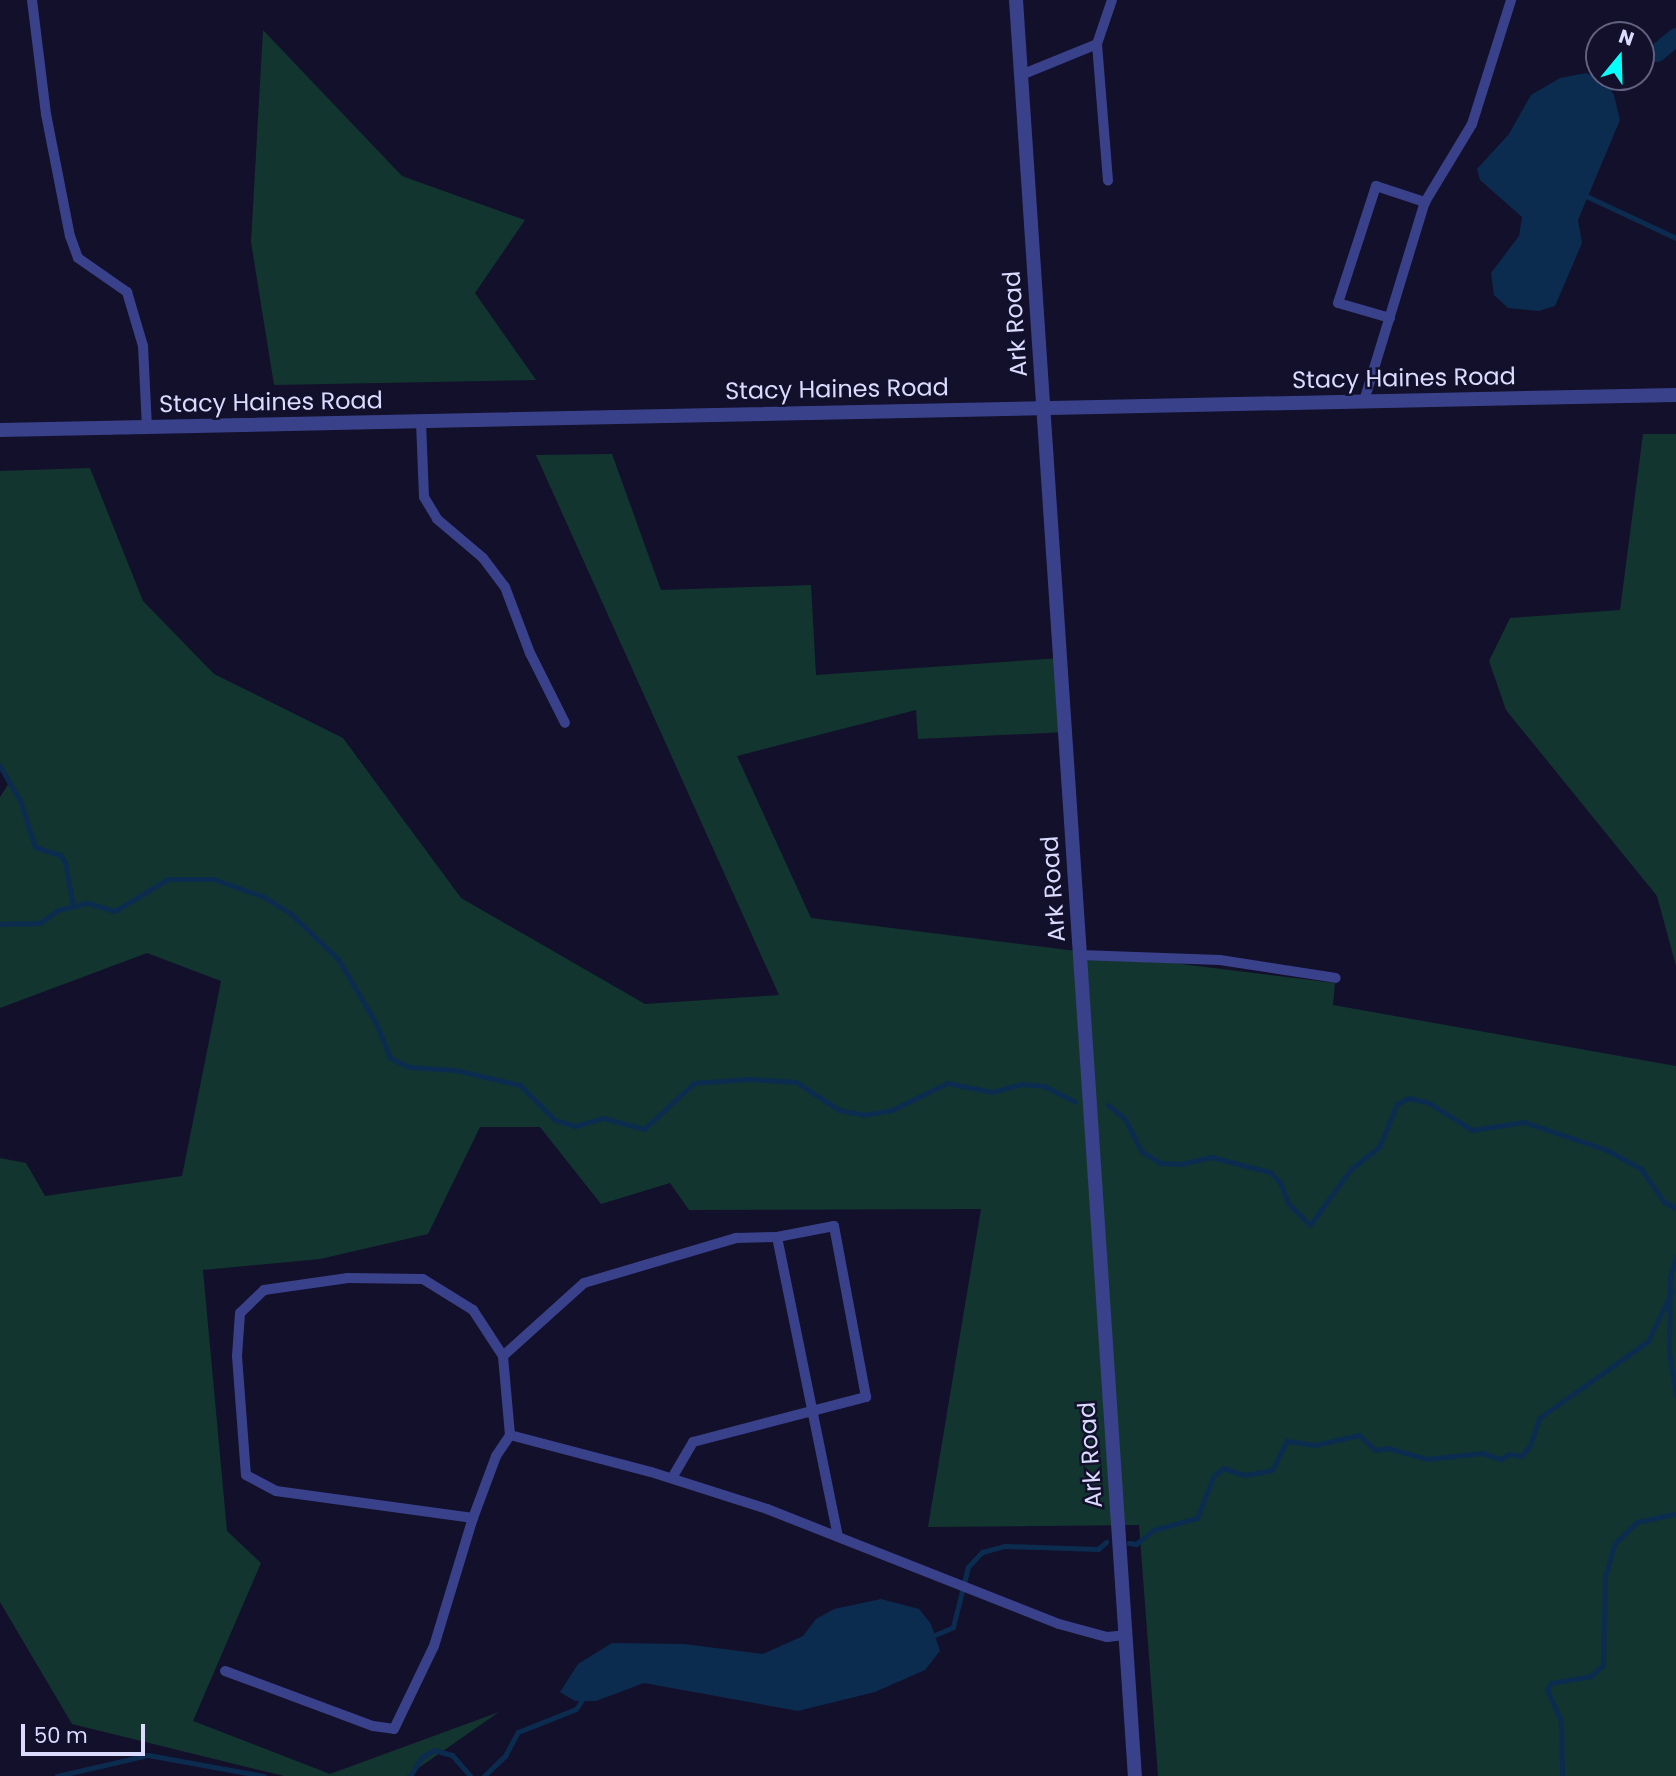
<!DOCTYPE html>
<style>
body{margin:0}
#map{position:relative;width:1676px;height:1776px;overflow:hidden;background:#12102b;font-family:Poppins,sans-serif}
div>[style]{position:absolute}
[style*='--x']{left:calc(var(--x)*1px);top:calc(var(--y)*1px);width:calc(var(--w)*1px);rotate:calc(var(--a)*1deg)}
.green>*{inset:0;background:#133530}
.water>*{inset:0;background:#0c2c4f}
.stream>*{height:5px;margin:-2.5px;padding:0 2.5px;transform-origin:2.5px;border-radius:2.5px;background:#0c2c4f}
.canal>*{height:18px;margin:-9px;padding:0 9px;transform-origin:9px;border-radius:9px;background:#0c2c4f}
.service>*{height:10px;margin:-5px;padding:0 5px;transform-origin:5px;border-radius:5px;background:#3a418b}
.minor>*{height:14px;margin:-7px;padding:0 7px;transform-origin:7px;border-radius:7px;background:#3a418b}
.tertiary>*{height:14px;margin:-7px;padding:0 7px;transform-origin:7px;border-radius:7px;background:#3a418b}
span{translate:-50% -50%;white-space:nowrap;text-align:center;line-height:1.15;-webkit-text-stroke:5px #12102b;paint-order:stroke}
.street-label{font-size:24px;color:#dadbff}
.north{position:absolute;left:1585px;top:21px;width:70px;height:70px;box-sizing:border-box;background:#12102b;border:2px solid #626180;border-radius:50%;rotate:19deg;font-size:19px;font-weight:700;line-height:28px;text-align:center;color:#dadbff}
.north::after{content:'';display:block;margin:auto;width:24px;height:32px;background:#06fff9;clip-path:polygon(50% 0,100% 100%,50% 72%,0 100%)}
.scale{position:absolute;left:21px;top:1724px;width:124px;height:32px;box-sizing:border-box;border:4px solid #dadbff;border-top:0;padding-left:9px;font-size:21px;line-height:24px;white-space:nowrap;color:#dadbff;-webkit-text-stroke:5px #12102b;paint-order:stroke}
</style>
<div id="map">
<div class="green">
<div style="clip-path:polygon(263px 30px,402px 176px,525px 220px,475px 293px,536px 380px,274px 385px,251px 242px)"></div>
<div style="clip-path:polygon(1643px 434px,1676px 434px,1676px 966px,1657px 896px,1506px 710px,1489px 661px,1510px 618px,1620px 610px)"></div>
<div style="clip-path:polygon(612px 454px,661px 590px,811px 585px,816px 675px,1061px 658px,1067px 732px,918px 739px,916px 710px,737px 756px,811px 918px,1335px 983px,1333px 1005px,1676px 1066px,1676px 1776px,1158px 1776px,1139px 1525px,928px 1527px,981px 1209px,689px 1210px,670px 1183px,601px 1204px,540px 1127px,480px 1127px,428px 1234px,320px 1259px,203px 1270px,227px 1531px,261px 1563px,193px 1721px,330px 1774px,499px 1712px,407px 1776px,284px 1776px,72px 1724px,0 1602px,0 1158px,26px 1163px,45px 1196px,182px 1176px,221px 981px,147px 953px,0 1008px,0 797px,9px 783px,0 764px,0 471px,90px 468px,143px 601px,214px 674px,343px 738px,461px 898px,645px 1004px,779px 995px,536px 455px)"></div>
</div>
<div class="water">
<div style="clip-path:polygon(1586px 73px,1601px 79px,1614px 95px,1620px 120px,1578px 220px,1582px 243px,1555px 306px,1539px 311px,1508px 308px,1494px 295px,1491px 273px,1519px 236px,1522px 217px,1480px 180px,1477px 169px,1509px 134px,1531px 95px,1560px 78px)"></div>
<div style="clip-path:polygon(881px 1599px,919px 1609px,931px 1624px,940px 1651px,925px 1670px,875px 1692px,798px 1711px,644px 1683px,596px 1701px,575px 1701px,560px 1692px,578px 1664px,612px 1643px,684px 1644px,763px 1654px,803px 1636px,816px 1619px,834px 1609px)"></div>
</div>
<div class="stream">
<div style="--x:1641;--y:64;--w:19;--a:-35"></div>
<div style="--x:1605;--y:94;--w:24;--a:-45"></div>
<div style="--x:1584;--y:195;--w:102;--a:25.1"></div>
<div style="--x:0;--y:766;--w:39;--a:60"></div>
<div style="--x:20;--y:800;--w:49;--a:72.3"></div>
<div style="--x:35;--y:847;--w:26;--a:18"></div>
<div style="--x:60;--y:855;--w:9;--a:54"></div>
<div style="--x:65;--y:862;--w:44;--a:79.5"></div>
<div style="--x:0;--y:924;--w:40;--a:-1.4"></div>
<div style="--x:40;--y:923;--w:22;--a:-36"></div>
<div style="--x:58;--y:910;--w:30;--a:-14"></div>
<div style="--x:87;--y:903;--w:29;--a:16"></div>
<div style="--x:115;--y:911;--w:62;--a:-31.1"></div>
<div style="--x:168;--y:879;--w:45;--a:0"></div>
<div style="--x:213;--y:879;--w:54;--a:19.4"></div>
<div style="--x:264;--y:897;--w:32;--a:32"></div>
<div style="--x:291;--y:914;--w:65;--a:43.8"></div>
<div style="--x:338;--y:959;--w:74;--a:59.3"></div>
<div style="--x:376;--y:1023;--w:38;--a:68"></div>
<div style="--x:390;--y:1058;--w:21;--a:25"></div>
<div style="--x:409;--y:1067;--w:46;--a:3.7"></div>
<div style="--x:455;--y:1070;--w:67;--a:13"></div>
<div style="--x:520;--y:1085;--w:49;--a:45"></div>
<div style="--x:555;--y:1120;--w:21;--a:17"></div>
<div style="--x:575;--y:1126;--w:29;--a:-16"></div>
<div style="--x:603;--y:1118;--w:42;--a:15"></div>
<div style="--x:644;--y:1129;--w:68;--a:-42.6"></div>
<div style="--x:694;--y:1083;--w:55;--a:-4.2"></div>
<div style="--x:749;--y:1079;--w:47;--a:3.7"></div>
<div style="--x:796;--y:1082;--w:51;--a:33.1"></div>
<div style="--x:839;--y:1110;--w:25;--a:11"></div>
<div style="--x:864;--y:1115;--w:28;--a:-10"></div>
<div style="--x:892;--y:1110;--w:61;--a:-26.1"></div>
<div style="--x:947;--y:1083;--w:46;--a:11.3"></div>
<div style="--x:992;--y:1092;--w:30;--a:-15"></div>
<div style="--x:1021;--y:1084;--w:23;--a:5"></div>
<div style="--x:1044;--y:1086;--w:35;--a:27"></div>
<div style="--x:1108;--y:1105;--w:22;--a:39"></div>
<div style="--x:1125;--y:1119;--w:36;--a:63"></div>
<div style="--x:1141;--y:1151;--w:22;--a:32"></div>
<div style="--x:1160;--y:1163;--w:21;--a:3"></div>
<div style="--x:1181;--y:1164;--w:31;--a:-13"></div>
<div style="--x:1211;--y:1157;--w:61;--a:14.3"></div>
<div style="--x:1270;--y:1172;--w:16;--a:47"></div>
<div style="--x:1281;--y:1184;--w:20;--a:70"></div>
<div style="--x:1288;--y:1203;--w:31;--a:45"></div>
<div style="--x:1310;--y:1225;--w:69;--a:-53.8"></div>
<div style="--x:1351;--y:1169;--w:36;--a:-38"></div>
<div style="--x:1379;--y:1147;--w:47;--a:-67.3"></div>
<div style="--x:1397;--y:1104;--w:13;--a:-27"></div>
<div style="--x:1409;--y:1098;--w:21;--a:14"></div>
<div style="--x:1429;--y:1103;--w:51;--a:32.1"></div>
<div style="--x:1472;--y:1130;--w:53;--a:-8.7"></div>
<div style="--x:1524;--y:1122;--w:88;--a:18.6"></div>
<div style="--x:1607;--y:1150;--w:39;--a:29"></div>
<div style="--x:1641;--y:1169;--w:40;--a:55.1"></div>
<div style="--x:1664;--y:1202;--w:13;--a:27"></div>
<div style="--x:1676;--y:1257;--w:21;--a:107"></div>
<div style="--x:1670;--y:1277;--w:75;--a:90.8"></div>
<div style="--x:1669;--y:1352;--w:44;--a:80.8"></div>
<div style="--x:1129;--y:1543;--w:7;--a:8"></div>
<div style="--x:1136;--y:1544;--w:22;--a:-39"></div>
<div style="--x:1153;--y:1530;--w:46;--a:-15.3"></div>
<div style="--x:1197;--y:1518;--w:44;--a:-68.7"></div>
<div style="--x:1213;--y:1477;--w:13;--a:-42"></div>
<div style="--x:1223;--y:1468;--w:23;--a:18"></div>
<div style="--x:1245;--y:1475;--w:27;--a:-10"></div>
<div style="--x:1272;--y:1470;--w:33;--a:-63"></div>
<div style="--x:1287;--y:1441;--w:28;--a:8"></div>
<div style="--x:1315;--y:1445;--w:45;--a:-12.8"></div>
<div style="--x:1359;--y:1435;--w:22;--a:43"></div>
<div style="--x:1375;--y:1450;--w:12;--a:-9"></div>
<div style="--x:1387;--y:1448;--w:41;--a:15.4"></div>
<div style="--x:1427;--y:1459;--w:55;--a:-6.2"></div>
<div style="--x:1482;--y:1453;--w:20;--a:18"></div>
<div style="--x:1501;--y:1459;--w:9;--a:-32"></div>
<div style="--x:1509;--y:1454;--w:12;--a:9"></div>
<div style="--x:1521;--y:1456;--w:13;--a:-48"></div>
<div style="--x:1530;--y:1446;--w:29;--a:-72"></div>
<div style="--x:1539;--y:1418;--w:133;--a:-35.2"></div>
<div style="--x:1648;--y:1341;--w:55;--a:-64.4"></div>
<div style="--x:930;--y:1637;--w:25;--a:-23"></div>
<div style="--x:953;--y:1627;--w:62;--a:-76"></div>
<div style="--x:968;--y:1567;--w:21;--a:-47"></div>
<div style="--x:982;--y:1552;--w:23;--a:-15"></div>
<div style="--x:1004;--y:1546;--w:94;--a:1.8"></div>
<div style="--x:1098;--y:1549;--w:11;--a:-41"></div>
<div style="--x:57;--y:1776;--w:93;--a:-13"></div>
<div style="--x:148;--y:1755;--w:118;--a:10.3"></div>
<div style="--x:410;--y:1776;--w:22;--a:-58"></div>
<div style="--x:422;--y:1757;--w:14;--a:-30"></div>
<div style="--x:434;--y:1750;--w:19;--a:16"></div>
<div style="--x:452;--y:1755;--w:28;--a:49"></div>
<div style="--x:484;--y:1776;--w:29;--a:-44"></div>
<div style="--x:505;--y:1756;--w:27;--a:-62"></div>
<div style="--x:518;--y:1732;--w:62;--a:-21.6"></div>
<div style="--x:576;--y:1709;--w:17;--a:-57"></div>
<div style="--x:1562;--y:1776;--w:55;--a:-91"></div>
<div style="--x:1561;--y:1721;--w:34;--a:-114"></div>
<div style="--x:1547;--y:1690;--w:8;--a:-60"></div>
<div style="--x:1551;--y:1683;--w:41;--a:-9.9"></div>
<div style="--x:1591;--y:1676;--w:16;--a:-43"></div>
<div style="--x:1603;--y:1665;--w:88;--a:-88.7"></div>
<div style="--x:1605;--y:1577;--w:35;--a:-74"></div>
<div style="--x:1615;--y:1543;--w:30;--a:-44"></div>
<div style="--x:1637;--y:1522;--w:40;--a:-12"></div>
</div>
<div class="canal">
<div style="--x:1657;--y:53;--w:25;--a:-40"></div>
</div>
<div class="service">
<div style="--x:32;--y:0;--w:115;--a:83"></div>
<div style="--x:46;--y:114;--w:124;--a:78.9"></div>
<div style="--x:70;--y:236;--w:23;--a:70"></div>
<div style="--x:78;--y:258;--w:60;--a:34.8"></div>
<div style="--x:127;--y:292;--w:56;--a:73.5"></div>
<div style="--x:143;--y:346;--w:81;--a:87.2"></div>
<div style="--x:1097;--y:44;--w:137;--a:85.4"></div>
<div style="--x:1021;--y:75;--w:82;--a:-22.2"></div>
<div style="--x:1097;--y:44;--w:46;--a:-71.2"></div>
<div style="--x:1390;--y:318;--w:54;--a:-163.9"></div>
<div style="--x:1338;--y:303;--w:123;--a:-72"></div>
<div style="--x:1376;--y:186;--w:52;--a:18.1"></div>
<div style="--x:1364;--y:401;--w:208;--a:-73"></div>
<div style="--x:1425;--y:202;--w:91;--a:-58.9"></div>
<div style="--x:1472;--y:124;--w:130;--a:-72.5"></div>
<div style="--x:421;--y:422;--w:75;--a:87.7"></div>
<div style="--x:424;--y:497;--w:26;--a:59"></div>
<div style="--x:437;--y:519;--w:60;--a:40.3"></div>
<div style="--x:483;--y:558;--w:36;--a:53"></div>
<div style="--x:505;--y:587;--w:71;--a:69.3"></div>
<div style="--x:530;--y:653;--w:78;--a:63.4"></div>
<div style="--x:1080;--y:955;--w:140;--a:2"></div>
<div style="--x:1220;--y:960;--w:117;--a:8.8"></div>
<div style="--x:503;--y:1356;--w:55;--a:-123.1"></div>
<div style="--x:473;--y:1310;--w:59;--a:-148.2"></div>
<div style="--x:423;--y:1279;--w:75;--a:-179.2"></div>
<div style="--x:348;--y:1278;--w:85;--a:171.9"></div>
<div style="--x:264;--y:1290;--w:33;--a:136"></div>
<div style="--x:240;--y:1313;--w:43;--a:94"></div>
<div style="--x:237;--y:1356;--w:119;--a:85.7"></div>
<div style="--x:246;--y:1475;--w:34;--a:28"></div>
<div style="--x:276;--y:1491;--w:199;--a:7.8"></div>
<div style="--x:473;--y:1518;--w:66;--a:-69.6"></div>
<div style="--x:496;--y:1456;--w:25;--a:-56"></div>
<div style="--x:510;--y:1435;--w:79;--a:-95.1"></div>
<div style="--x:503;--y:1356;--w:109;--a:-42"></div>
<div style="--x:584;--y:1283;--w:159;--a:-16.5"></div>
<div style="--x:736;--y:1238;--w:41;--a:-1.4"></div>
<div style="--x:777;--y:1237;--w:305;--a:78.5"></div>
<div style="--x:510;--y:1435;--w:146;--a:14.7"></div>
<div style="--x:651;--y:1472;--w:122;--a:17.7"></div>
<div style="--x:767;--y:1509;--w:314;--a:21.5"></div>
<div style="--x:1059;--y:1624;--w:50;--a:15.2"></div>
<div style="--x:1107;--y:1637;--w:18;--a:-6"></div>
<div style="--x:672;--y:1478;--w:42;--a:-59.7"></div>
<div style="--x:693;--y:1442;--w:179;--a:-14.6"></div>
<div style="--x:866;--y:1397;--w:174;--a:-100.6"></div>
<div style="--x:834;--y:1226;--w:58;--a:169.1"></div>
<div style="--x:225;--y:1671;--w:158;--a:20.4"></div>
<div style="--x:373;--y:1726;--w:21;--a:8"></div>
<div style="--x:394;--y:1729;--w:92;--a:-64.3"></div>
<div style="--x:434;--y:1646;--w:134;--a:-73.1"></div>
</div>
<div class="minor">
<div style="--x:1016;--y:0;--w:1780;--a:86.17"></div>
</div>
<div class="tertiary">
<div style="--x:0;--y:430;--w:1676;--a:-1.2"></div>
</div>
<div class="street-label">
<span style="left:1015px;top:324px;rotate:-94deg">Ark Road</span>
<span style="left:1404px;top:378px;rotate:-1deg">Stacy Haines Road</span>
<span style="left:837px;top:389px;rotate:-1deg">Stacy Haines Road</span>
<span style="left:271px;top:402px;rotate:-1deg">Stacy Haines Road</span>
<span style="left:1053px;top:889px;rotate:-94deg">Ark Road</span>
<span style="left:1090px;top:1455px;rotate:-94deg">Ark Road</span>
</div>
<div class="north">N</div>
<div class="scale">50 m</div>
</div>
